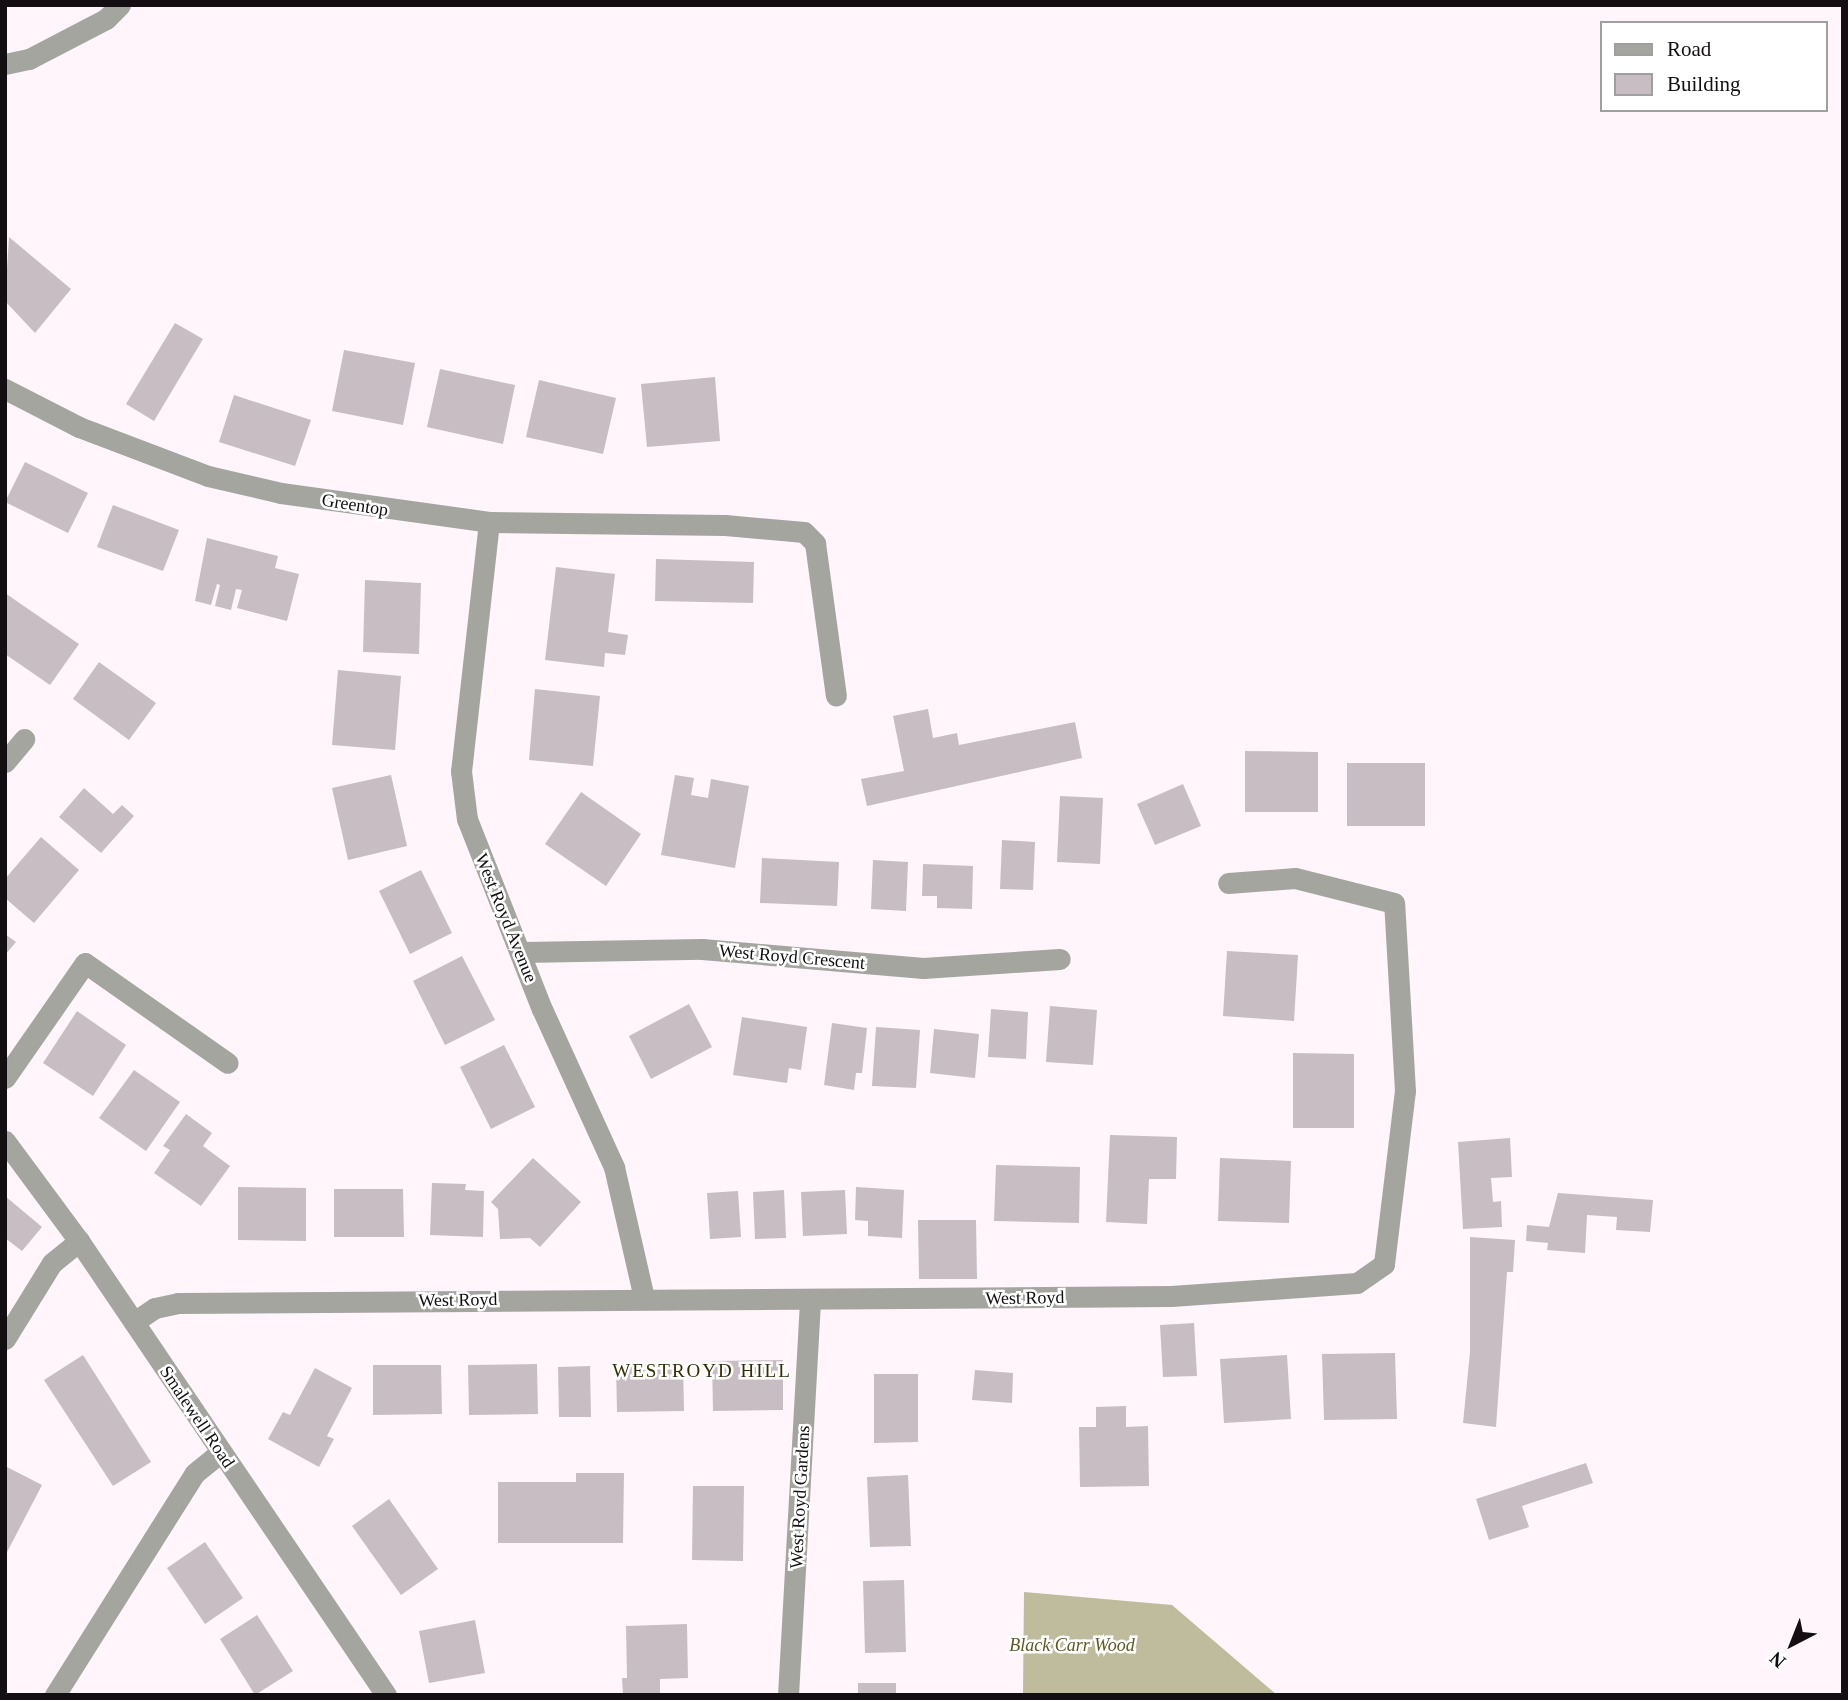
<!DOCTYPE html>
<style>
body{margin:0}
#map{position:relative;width:1848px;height:1700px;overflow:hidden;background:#fff5fb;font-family:"Times New Roman",serif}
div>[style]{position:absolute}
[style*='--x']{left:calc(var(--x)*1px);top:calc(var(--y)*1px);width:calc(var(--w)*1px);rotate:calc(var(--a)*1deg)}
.forest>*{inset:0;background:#bebc9c}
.building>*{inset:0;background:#c8bdc3}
.minor>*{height:21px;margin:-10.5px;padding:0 10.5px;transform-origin:10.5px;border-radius:10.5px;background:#a5a5a0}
span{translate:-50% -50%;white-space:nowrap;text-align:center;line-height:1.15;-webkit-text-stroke:5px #fff;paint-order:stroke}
.street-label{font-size:18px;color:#120e11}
.park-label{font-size:18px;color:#5c5923;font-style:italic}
.neighbourhood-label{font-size:19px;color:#312e02;letter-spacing:2px}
.frame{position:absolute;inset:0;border:7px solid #120e11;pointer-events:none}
.legend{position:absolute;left:1600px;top:21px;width:228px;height:91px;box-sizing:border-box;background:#fff;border:2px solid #a09fa0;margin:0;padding:9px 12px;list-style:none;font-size:21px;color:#120e11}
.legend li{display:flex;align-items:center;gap:14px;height:35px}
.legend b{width:35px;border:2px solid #a09fa0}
.north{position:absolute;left:1757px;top:1609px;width:70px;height:70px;-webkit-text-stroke:5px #fff;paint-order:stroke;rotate:222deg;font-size:19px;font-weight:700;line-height:28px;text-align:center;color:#120e11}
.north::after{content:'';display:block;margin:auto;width:24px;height:32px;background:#120e11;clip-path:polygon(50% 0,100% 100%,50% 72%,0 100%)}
</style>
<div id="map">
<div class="forest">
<div style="clip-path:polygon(1024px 1592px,1172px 1605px,1277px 1695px,1023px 1695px)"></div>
</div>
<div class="building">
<div style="clip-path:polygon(9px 237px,71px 289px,35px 333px,5px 301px)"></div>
<div style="clip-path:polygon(175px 323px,203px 339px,154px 421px,126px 404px)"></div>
<div style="clip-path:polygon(344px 350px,415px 363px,403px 425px,332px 411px)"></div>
<div style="clip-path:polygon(440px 369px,515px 385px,503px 444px,427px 427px)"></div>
<div style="clip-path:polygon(715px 377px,720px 441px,647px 447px,641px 384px)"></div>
<div style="clip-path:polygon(539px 380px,616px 398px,603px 454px,526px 437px)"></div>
<div style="clip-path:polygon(234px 395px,311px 420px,295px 466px,219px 442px)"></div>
<div style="clip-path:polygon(25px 462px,88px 493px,68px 533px,5px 502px)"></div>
<div style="clip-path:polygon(113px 505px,179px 530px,163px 571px,97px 547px)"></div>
<div style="clip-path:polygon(207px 538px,278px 556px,275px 568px,299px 574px,287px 621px,237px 608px,242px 590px,236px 589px,231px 610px,215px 606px,220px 585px,217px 584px,211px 605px,195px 601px)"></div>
<div style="clip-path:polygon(656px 559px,754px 562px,753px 603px,655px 601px)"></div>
<div style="clip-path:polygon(556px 567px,615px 574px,608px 632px,628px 635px,625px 655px,605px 653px,604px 667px,545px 660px)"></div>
<div style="clip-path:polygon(365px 580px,421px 583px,419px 654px,363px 652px)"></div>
<div style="clip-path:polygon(5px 593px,79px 644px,50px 685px,5px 654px)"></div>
<div style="clip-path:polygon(99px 662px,156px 703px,129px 740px,73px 699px)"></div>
<div style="clip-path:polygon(338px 670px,401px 676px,395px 750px,332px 745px)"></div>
<div style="clip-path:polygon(535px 689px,600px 696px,593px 766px,529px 760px)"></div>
<div style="clip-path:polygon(928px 709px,933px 738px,957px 733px,959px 745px,1075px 722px,1082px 758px,867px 806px,861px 779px,904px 771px,893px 716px)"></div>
<div style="clip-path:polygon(1245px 751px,1318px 752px,1318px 812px,1245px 812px)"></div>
<div style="clip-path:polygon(1347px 763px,1425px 763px,1425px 826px,1347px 826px)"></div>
<div style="clip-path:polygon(391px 775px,407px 846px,348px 860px,332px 788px)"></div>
<div style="clip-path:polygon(675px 775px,694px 778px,691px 795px,708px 798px,711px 779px,749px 786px,735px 868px,661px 855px)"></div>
<div style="clip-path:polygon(1183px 784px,1201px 826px,1155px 845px,1137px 804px)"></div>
<div style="clip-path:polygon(84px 788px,113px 814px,122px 805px,134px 816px,101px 853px,59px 817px)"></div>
<div style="clip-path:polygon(581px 792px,641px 834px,606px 886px,545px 844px)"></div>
<div style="clip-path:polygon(1060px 796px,1103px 798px,1100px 864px,1057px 862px)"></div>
<div style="clip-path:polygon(41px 837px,79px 870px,34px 923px,5px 898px,5px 879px)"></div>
<div style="clip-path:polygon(1002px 840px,1035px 842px,1033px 890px,1000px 889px)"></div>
<div style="clip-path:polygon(762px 858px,839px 862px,837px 906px,760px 903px)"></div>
<div style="clip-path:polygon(873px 860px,908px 862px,906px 911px,871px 909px)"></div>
<div style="clip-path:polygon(923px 864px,973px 866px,972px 909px,937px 908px,937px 896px,922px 896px)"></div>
<div style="clip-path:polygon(421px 870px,452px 933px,410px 954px,379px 891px)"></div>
<div style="clip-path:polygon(5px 934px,16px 942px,5px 955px)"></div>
<div style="clip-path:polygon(1227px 951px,1298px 955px,1294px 1021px,1223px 1016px)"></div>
<div style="clip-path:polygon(462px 956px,495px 1020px,445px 1045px,413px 981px)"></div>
<div style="clip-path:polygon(689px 1004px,712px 1047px,651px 1079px,629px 1036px)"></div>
<div style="clip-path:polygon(1050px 1006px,1097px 1010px,1093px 1065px,1046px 1062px)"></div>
<div style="clip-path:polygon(991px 1009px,1028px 1012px,1026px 1059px,988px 1057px)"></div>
<div style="clip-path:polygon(77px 1011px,126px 1045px,93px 1096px,43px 1063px)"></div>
<div style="clip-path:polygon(742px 1017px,807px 1027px,801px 1070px,789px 1068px,787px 1083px,733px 1075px)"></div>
<div style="clip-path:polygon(832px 1023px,867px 1028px,862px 1073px,856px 1073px,854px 1090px,824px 1085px)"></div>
<div style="clip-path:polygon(876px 1027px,920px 1030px,916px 1088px,872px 1086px)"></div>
<div style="clip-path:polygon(934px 1029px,979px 1034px,975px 1078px,930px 1073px)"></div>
<div style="clip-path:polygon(504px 1045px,535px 1107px,491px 1129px,460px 1067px)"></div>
<div style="clip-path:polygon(1293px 1053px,1354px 1054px,1354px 1128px,1293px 1128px)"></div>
<div style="clip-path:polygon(134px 1070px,180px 1102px,146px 1151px,99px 1118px)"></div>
<div style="clip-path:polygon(186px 1114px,212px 1133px,203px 1146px,230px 1166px,201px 1206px,154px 1173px,170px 1150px,163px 1146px)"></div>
<div style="clip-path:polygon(1110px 1135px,1177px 1137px,1176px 1179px,1149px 1179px,1147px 1224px,1106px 1222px)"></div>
<div style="clip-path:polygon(1510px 1138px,1512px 1177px,1491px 1178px,1493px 1202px,1501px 1201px,1502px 1227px,1463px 1229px,1458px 1142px)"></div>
<div style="clip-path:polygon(533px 1158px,581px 1202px,540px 1247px,530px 1238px,500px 1239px,498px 1209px,491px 1202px)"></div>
<div style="clip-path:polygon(1220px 1158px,1291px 1161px,1289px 1223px,1218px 1221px)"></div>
<div style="clip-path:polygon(996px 1165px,1080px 1167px,1079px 1223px,994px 1221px)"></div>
<div style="clip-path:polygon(432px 1183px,466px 1184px,465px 1190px,484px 1191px,483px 1237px,430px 1235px)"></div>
<div style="clip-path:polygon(238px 1187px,306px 1188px,306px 1241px,238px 1240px)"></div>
<div style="clip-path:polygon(856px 1187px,904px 1190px,902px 1238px,868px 1236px,868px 1221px,855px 1220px)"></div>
<div style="clip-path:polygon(334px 1189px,403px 1189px,404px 1237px,334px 1237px)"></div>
<div style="clip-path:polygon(784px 1190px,786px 1238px,755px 1239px,753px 1192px)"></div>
<div style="clip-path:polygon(845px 1190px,847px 1234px,803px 1236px,801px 1192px)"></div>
<div style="clip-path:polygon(738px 1191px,741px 1237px,710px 1239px,707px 1193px)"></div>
<div style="clip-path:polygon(1558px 1193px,1653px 1200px,1650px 1232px,1616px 1230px,1617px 1217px,1587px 1215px,1585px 1253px,1547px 1250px,1548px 1243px,1526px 1241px,1527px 1225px,1549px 1227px)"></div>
<div style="clip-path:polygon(5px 1196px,42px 1227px,22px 1251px,5px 1238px)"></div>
<div style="clip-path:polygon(918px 1220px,976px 1220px,977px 1279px,919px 1279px)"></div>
<div style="clip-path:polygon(1470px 1237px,1515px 1240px,1513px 1272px,1507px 1272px,1496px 1427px,1463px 1423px,1470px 1352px)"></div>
<div style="clip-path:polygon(1194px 1323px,1197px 1376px,1163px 1377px,1160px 1325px)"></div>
<div style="clip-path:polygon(1395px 1353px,1397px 1419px,1324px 1420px,1322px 1354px)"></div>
<div style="clip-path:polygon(83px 1355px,151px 1462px,113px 1486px,44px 1380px)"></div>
<div style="clip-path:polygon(1287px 1355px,1291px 1419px,1224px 1423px,1220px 1359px)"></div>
<div style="clip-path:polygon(783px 1360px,783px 1410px,713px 1411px,712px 1361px)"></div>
<div style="clip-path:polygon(683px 1363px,684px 1411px,617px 1412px,616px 1365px)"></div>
<div style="clip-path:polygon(537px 1364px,538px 1414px,469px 1415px,468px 1365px)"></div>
<div style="clip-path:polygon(373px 1365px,441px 1365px,442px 1414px,373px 1415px)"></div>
<div style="clip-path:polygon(590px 1366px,591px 1417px,559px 1417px,558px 1367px)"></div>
<div style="clip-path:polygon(315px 1368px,352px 1388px,327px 1436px,334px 1439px,319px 1467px,268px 1439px,283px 1412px,290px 1415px)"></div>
<div style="clip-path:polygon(975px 1370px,1013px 1373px,1012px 1403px,972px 1400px)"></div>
<div style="clip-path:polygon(874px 1374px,918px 1374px,918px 1442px,874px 1443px)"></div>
<div style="clip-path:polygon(1126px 1406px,1126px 1427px,1148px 1426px,1149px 1486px,1080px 1487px,1079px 1427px,1096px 1427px,1096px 1407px)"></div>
<div style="clip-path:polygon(1586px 1463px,1593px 1483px,1522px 1506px,1529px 1527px,1489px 1540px,1476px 1499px)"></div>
<div style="clip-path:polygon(5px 1466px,42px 1485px,5px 1556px)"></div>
<div style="clip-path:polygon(576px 1473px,624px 1473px,623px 1543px,498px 1543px,498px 1482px,576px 1482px)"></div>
<div style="clip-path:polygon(908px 1475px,911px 1546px,870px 1547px,867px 1477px)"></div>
<div style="clip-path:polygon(693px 1486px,744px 1486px,743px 1561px,692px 1560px)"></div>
<div style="clip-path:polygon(389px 1499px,438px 1569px,401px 1595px,352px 1526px)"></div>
<div style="clip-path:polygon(205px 1542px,243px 1598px,205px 1624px,167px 1568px)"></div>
<div style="clip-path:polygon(904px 1580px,906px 1652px,865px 1653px,863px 1581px)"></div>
<div style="clip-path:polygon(257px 1615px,293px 1671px,255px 1695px,220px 1639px)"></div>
<div style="clip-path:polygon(475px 1620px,485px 1673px,429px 1683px,419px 1631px)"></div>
<div style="clip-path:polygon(687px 1624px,688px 1678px,660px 1679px,660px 1693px,623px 1694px,622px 1678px,627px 1678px,626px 1626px)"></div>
<div style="clip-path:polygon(858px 1683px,896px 1683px,896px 1695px,858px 1695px)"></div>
</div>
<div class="minor">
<div style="--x:5;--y:64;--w:25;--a:-12"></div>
<div style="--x:29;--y:59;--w:87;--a:-27.5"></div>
<div style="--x:106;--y:19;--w:20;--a:-45"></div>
<div style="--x:5;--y:389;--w:83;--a:27.2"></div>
<div style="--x:79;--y:427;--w:138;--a:20.8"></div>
<div style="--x:208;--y:476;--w:75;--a:13.1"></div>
<div style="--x:281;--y:493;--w:210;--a:7.9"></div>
<div style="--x:489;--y:522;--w:236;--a:0.7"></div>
<div style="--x:725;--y:525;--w:79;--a:5.1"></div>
<div style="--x:804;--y:532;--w:16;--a:45"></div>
<div style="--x:815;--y:543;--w:154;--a:82.2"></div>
<div style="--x:489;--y:522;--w:251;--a:96.4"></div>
<div style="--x:461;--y:771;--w:48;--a:82.9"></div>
<div style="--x:467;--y:819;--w:204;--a:68.5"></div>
<div style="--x:542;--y:1009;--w:174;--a:65.5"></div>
<div style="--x:614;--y:1167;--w:134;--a:77.1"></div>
<div style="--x:5;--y:762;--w:30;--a:-50"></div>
<div style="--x:523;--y:952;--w:179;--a:-1"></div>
<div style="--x:702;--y:949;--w:222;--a:4.9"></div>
<div style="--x:923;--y:968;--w:137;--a:-3.8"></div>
<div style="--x:5;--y:1078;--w:140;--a:-55.2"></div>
<div style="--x:85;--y:963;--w:174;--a:35"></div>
<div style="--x:5;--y:1141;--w:124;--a:53.5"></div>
<div style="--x:79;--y:1241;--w:548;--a:55.93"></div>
<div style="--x:134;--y:1322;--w:25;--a:-34"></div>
<div style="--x:155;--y:1308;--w:24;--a:-12"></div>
<div style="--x:178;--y:1303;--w:993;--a:-0.4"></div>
<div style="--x:1171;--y:1296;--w:186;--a:-4"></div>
<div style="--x:1357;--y:1283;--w:33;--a:-35"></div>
<div style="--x:1384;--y:1264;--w:174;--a:-83.1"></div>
<div style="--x:1405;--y:1091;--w:188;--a:-93.3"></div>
<div style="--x:1394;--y:903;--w:102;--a:-165.8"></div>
<div style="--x:1295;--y:878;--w:67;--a:175.7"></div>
<div style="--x:5;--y:1339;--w:89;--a:-58.3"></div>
<div style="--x:52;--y:1263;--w:35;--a:-39"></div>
<div style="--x:55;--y:1695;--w:262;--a:-57.8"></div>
<div style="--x:195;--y:1473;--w:33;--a:-39"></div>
<div style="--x:788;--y:1695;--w:396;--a:-86.8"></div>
</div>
<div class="street-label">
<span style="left:355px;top:505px;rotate:9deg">Greentop</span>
<span style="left:506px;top:918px;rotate:68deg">West Royd Avenue</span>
<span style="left:792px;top:957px;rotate:5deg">West Royd Crescent</span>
<span style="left:1025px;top:1298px;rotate:-1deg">West Royd</span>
<span style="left:458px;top:1300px;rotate:-1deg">West Royd</span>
<span style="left:197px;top:1417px;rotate:56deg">Smalewell Road</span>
<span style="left:800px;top:1497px;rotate:-87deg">West Royd Gardens</span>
</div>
<div class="park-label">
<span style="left:1072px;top:1645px">Black Carr Wood</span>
</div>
<div class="neighbourhood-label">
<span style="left:702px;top:1371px">WESTROYD HILL</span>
</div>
<div class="frame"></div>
<ul class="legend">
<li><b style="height:9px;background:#a5a5a0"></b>Road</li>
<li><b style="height:19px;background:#c8bdc3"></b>Building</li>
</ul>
<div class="north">N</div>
</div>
